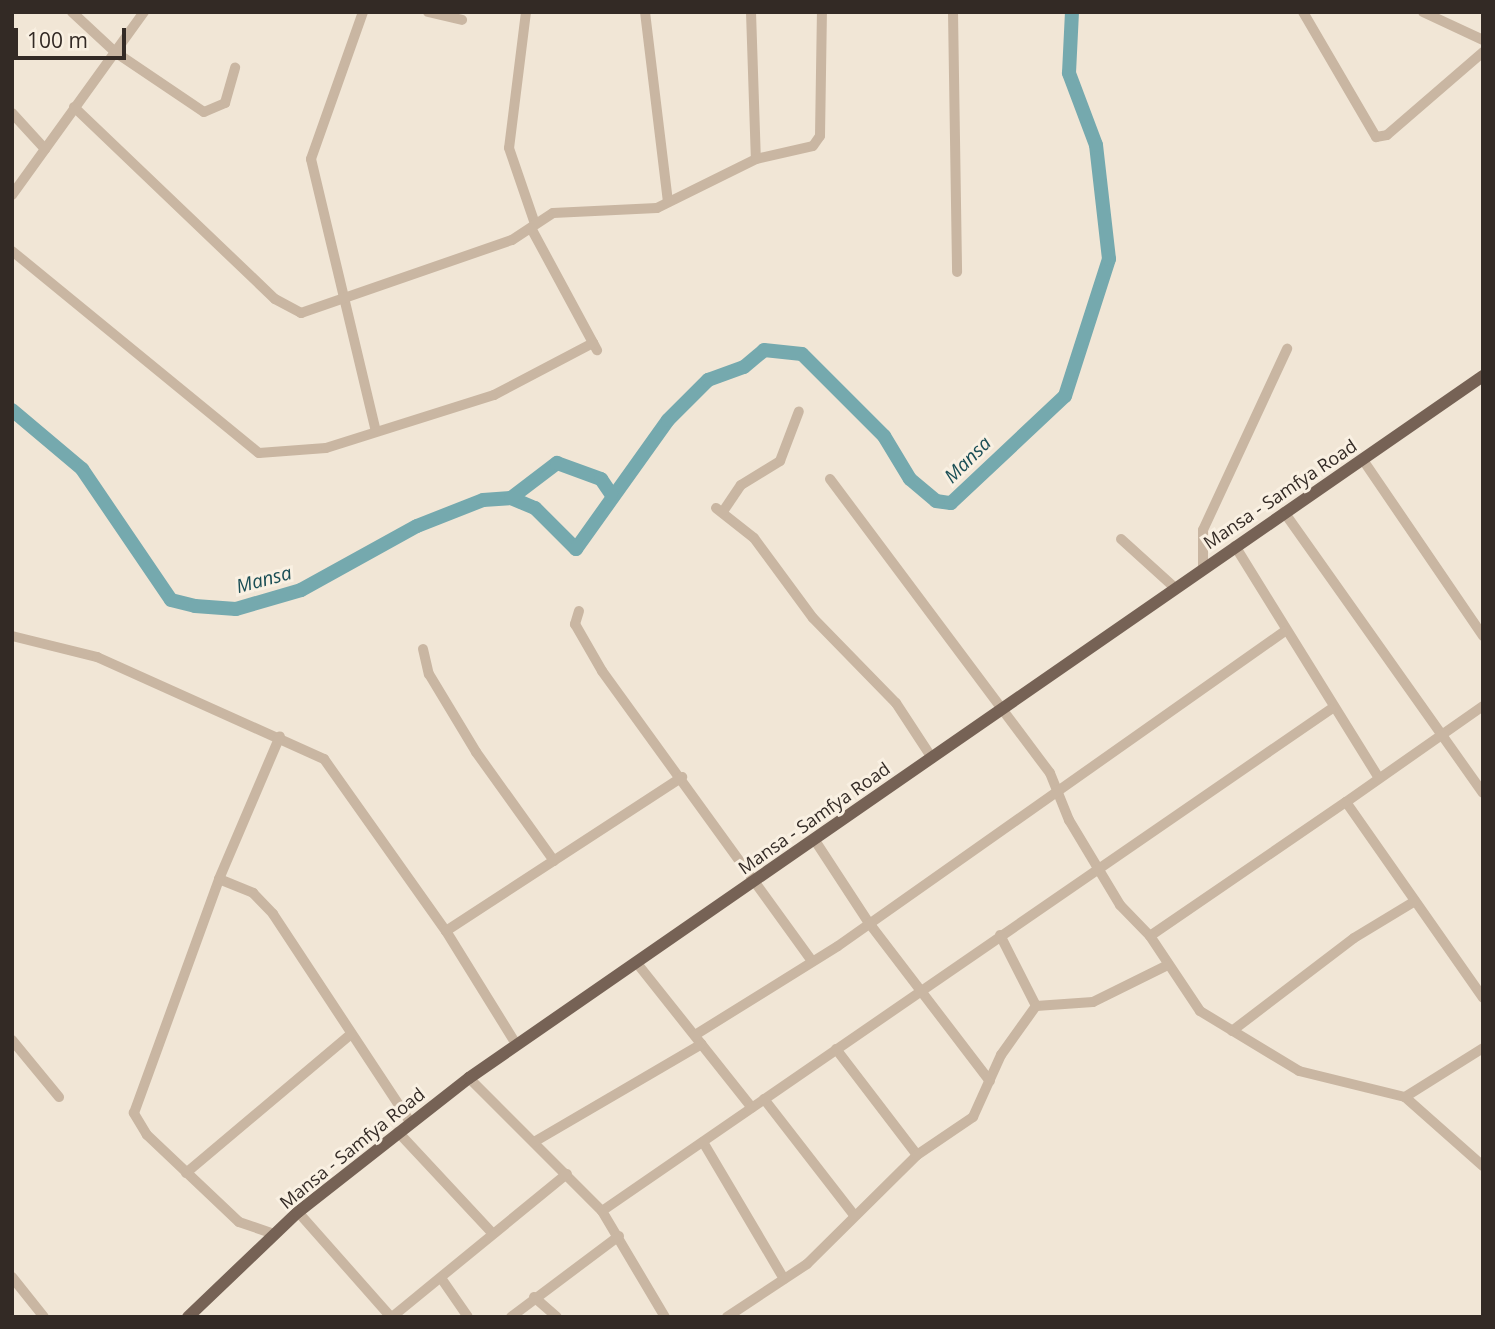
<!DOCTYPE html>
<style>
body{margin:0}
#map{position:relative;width:1495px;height:1329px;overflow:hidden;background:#f1e6d6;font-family:"Open Sans",sans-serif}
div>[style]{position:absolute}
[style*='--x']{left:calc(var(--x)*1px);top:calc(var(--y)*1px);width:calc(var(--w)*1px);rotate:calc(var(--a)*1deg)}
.river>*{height:14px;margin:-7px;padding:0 7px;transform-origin:7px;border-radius:7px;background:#75a9ae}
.minor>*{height:10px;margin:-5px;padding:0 5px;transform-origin:5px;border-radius:5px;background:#c9b6a2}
.major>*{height:12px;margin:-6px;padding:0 6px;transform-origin:6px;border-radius:6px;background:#766255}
span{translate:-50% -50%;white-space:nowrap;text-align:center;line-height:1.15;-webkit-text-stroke:6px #f9f0e2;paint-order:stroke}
.street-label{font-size:18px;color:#332a25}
.water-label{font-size:19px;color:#1a4e55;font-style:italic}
.frame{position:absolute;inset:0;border:14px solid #332a25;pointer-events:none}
.scale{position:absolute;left:14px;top:28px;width:112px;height:32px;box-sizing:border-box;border:4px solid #332a25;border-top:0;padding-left:9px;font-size:21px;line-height:24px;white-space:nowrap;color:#332a25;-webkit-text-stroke:5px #f9f0e2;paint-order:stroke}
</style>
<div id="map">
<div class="river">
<div style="--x:12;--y:410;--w:92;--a:40.1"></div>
<div style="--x:82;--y:469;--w:158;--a:55.8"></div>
<div style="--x:171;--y:600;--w:25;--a:14"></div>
<div style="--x:195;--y:606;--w:41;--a:4.2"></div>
<div style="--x:236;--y:609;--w:68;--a:-16.3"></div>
<div style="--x:301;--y:590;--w:132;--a:-28.9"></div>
<div style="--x:417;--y:526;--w:71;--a:-21.5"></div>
<div style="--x:483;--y:500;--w:28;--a:-4"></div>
<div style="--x:511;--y:498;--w:26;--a:23"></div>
<div style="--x:535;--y:508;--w:58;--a:45"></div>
<div style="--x:576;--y:549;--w:158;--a:-54.5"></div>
<div style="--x:668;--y:420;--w:57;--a:-45"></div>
<div style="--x:708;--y:380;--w:38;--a:-20"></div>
<div style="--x:744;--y:367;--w:26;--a:-40"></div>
<div style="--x:764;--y:350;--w:38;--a:6"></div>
<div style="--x:802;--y:354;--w:116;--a:45"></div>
<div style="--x:884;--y:436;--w:50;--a:58.8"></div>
<div style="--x:910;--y:479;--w:34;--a:40"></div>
<div style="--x:936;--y:501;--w:15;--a:8"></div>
<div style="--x:951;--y:503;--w:156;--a:-43.2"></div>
<div style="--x:1065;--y:396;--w:144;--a:-72.2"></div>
<div style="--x:1109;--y:259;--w:115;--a:-96.5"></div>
<div style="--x:1096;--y:145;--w:77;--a:-110.6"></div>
<div style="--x:1069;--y:73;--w:61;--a:-87.2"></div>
<div style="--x:511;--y:498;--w:58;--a:-37.3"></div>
<div style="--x:557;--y:463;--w:47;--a:20"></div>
<div style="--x:601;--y:479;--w:18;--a:56"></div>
</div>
<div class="minor">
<div style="--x:72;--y:12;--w:59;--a:42.9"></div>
<div style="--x:115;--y:52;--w:107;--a:34"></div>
<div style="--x:204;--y:112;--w:23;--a:-23"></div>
<div style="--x:225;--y:103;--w:37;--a:-74"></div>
<div style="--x:363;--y:12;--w:156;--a:109.5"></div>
<div style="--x:311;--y:159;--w:277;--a:76.6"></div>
<div style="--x:428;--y:12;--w:35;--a:13"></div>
<div style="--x:526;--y:12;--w:137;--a:97.1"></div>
<div style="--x:509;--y:148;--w:80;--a:71.1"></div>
<div style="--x:645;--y:12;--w:190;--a:83.1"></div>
<div style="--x:751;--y:12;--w:147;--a:88.1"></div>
<div style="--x:953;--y:12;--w:260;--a:89.1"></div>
<div style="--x:1303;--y:12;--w:145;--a:59.7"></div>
<div style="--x:1376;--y:137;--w:11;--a:-10"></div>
<div style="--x:1387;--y:135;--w:127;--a:-40.8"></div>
<div style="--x:1423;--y:12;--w:66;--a:25"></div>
<div style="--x:74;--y:107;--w:278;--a:43.7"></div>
<div style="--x:275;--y:299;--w:30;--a:28"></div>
<div style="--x:301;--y:313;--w:223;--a:-19.1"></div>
<div style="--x:512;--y:240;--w:49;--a:-33.4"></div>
<div style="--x:553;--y:213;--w:104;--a:-2.8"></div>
<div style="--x:657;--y:208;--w:110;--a:-26.3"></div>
<div style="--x:756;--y:159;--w:58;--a:-12.8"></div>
<div style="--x:813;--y:146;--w:12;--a:-55"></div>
<div style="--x:820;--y:136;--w:124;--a:-89.1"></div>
<div style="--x:12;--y:113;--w:49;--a:47.5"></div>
<div style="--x:12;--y:195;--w:226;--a:-54.2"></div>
<div style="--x:531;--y:228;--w:139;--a:61.6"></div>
<div style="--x:12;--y:251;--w:319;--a:39.3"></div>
<div style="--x:259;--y:453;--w:67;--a:-4.3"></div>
<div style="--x:326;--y:448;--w:176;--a:-17.5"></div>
<div style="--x:494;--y:395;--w:112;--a:-27.7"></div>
<div style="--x:1363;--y:460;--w:213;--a:55.7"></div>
<div style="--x:830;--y:479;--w:367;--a:53.2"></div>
<div style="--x:1050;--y:773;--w:51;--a:68"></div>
<div style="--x:1069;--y:820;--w:99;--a:59"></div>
<div style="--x:1120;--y:905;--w:43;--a:45.9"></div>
<div style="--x:1150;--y:936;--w:90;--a:56.3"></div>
<div style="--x:1200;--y:1011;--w:116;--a:31.2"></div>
<div style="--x:1299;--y:1071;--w:109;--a:13.8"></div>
<div style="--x:1405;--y:1097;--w:104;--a:41.5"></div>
<div style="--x:716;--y:508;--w:48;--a:38.3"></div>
<div style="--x:754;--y:538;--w:99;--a:53.6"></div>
<div style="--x:813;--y:618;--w:119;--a:45.7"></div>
<div style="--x:896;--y:703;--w:66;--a:56.8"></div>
<div style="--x:724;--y:510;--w:30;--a:-56"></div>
<div style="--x:741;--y:485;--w:46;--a:-31.6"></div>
<div style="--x:780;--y:461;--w:53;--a:-69.2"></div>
<div style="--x:1284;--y:512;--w:344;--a:54.7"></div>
<div style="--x:1121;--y:539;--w:73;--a:42.2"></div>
<div style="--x:1235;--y:546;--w:272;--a:58.2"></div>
<div style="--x:1203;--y:567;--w:37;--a:-90"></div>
<div style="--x:1203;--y:530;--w:200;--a:-65.1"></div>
<div style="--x:579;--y:611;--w:14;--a:107"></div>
<div style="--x:575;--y:624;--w:54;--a:60.1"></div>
<div style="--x:602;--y:671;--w:358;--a:54.1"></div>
<div style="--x:12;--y:636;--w:88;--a:13.9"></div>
<div style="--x:97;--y:657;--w:249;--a:24.2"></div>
<div style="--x:324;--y:759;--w:211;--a:54.7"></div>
<div style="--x:446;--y:931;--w:133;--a:58.2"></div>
<div style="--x:423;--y:649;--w:26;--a:77"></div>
<div style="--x:429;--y:674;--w:91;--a:58.9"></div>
<div style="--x:476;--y:752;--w:134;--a:54.4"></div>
<div style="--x:1483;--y:706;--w:167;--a:145"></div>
<div style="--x:1346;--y:802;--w:239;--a:55"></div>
<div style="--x:814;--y:839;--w:100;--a:56.8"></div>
<div style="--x:869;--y:923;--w:199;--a:52.6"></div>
<div style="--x:219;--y:879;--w:37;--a:22"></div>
<div style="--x:253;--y:893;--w:29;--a:46"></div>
<div style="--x:273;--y:914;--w:249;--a:56.6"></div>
<div style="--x:446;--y:931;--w:282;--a:-33.1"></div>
<div style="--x:1000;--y:935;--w:80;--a:63.1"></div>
<div style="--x:1150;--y:936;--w:237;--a:-34.4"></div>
<div style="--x:636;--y:962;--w:186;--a:51.5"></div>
<div style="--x:1036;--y:1006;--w:57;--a:-4"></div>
<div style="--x:1093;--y:1002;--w:84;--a:-26.3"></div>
<div style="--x:1232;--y:1031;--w:153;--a:-37.3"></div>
<div style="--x:1354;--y:938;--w:71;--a:-31.2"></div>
<div style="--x:695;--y:1035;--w:168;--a:-31.9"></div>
<div style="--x:838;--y:946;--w:547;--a:-35.17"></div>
<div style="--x:12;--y:1040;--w:74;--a:50.5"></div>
<div style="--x:836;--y:1049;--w:133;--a:52.6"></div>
<div style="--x:469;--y:1078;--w:188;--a:45"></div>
<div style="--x:602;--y:1211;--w:123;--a:59.3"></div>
<div style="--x:1405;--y:1097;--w:92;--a:-32.1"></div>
<div style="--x:764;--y:1099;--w:147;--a:52.2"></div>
<div style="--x:398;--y:1132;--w:139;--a:47"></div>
<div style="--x:534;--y:1142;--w:194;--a:-30.3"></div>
<div style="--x:703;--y:1142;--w:159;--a:59.4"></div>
<div style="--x:186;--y:1173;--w:216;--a:-40.1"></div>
<div style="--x:602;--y:1211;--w:885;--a:-34.55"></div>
<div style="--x:298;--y:1212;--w:140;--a:48.5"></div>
<div style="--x:274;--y:1234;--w:37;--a:-161"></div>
<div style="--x:239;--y:1222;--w:127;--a:-136.6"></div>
<div style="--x:147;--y:1135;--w:26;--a:-121"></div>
<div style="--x:134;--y:1113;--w:249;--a:-70"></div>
<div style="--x:219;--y:879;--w:155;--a:-66.9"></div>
<div style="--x:12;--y:1277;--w:51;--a:51.3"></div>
<div style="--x:441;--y:1278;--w:47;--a:55.3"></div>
<div style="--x:534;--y:1297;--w:30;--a:41"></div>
<div style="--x:392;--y:1317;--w:226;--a:-39.3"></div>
<div style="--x:511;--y:1317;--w:135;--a:-36.9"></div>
<div style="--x:727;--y:1317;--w:96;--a:-33.5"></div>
<div style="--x:807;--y:1264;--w:155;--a:-44.7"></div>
<div style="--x:917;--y:1155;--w:68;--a:-34.2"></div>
<div style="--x:973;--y:1117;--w:68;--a:-65.7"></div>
<div style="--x:1001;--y:1055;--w:60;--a:-54.5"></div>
</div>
<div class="major">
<div style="--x:188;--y:1317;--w:152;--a:-43.7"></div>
<div style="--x:298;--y:1212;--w:217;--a:-38.1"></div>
<div style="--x:469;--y:1078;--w:1233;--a:-34.7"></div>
</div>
<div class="street-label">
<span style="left:1280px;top:494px;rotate:-34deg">Mansa - Samfya Road</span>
<span style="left:814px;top:818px;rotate:-35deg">Mansa - Samfya Road</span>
<span style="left:352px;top:1148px;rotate:-39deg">Mansa - Samfya Road</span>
</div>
<div class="water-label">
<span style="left:968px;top:460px;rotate:-45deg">Mansa</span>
<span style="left:264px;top:580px;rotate:-15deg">Mansa</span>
</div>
<div class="frame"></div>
<div class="scale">100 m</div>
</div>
